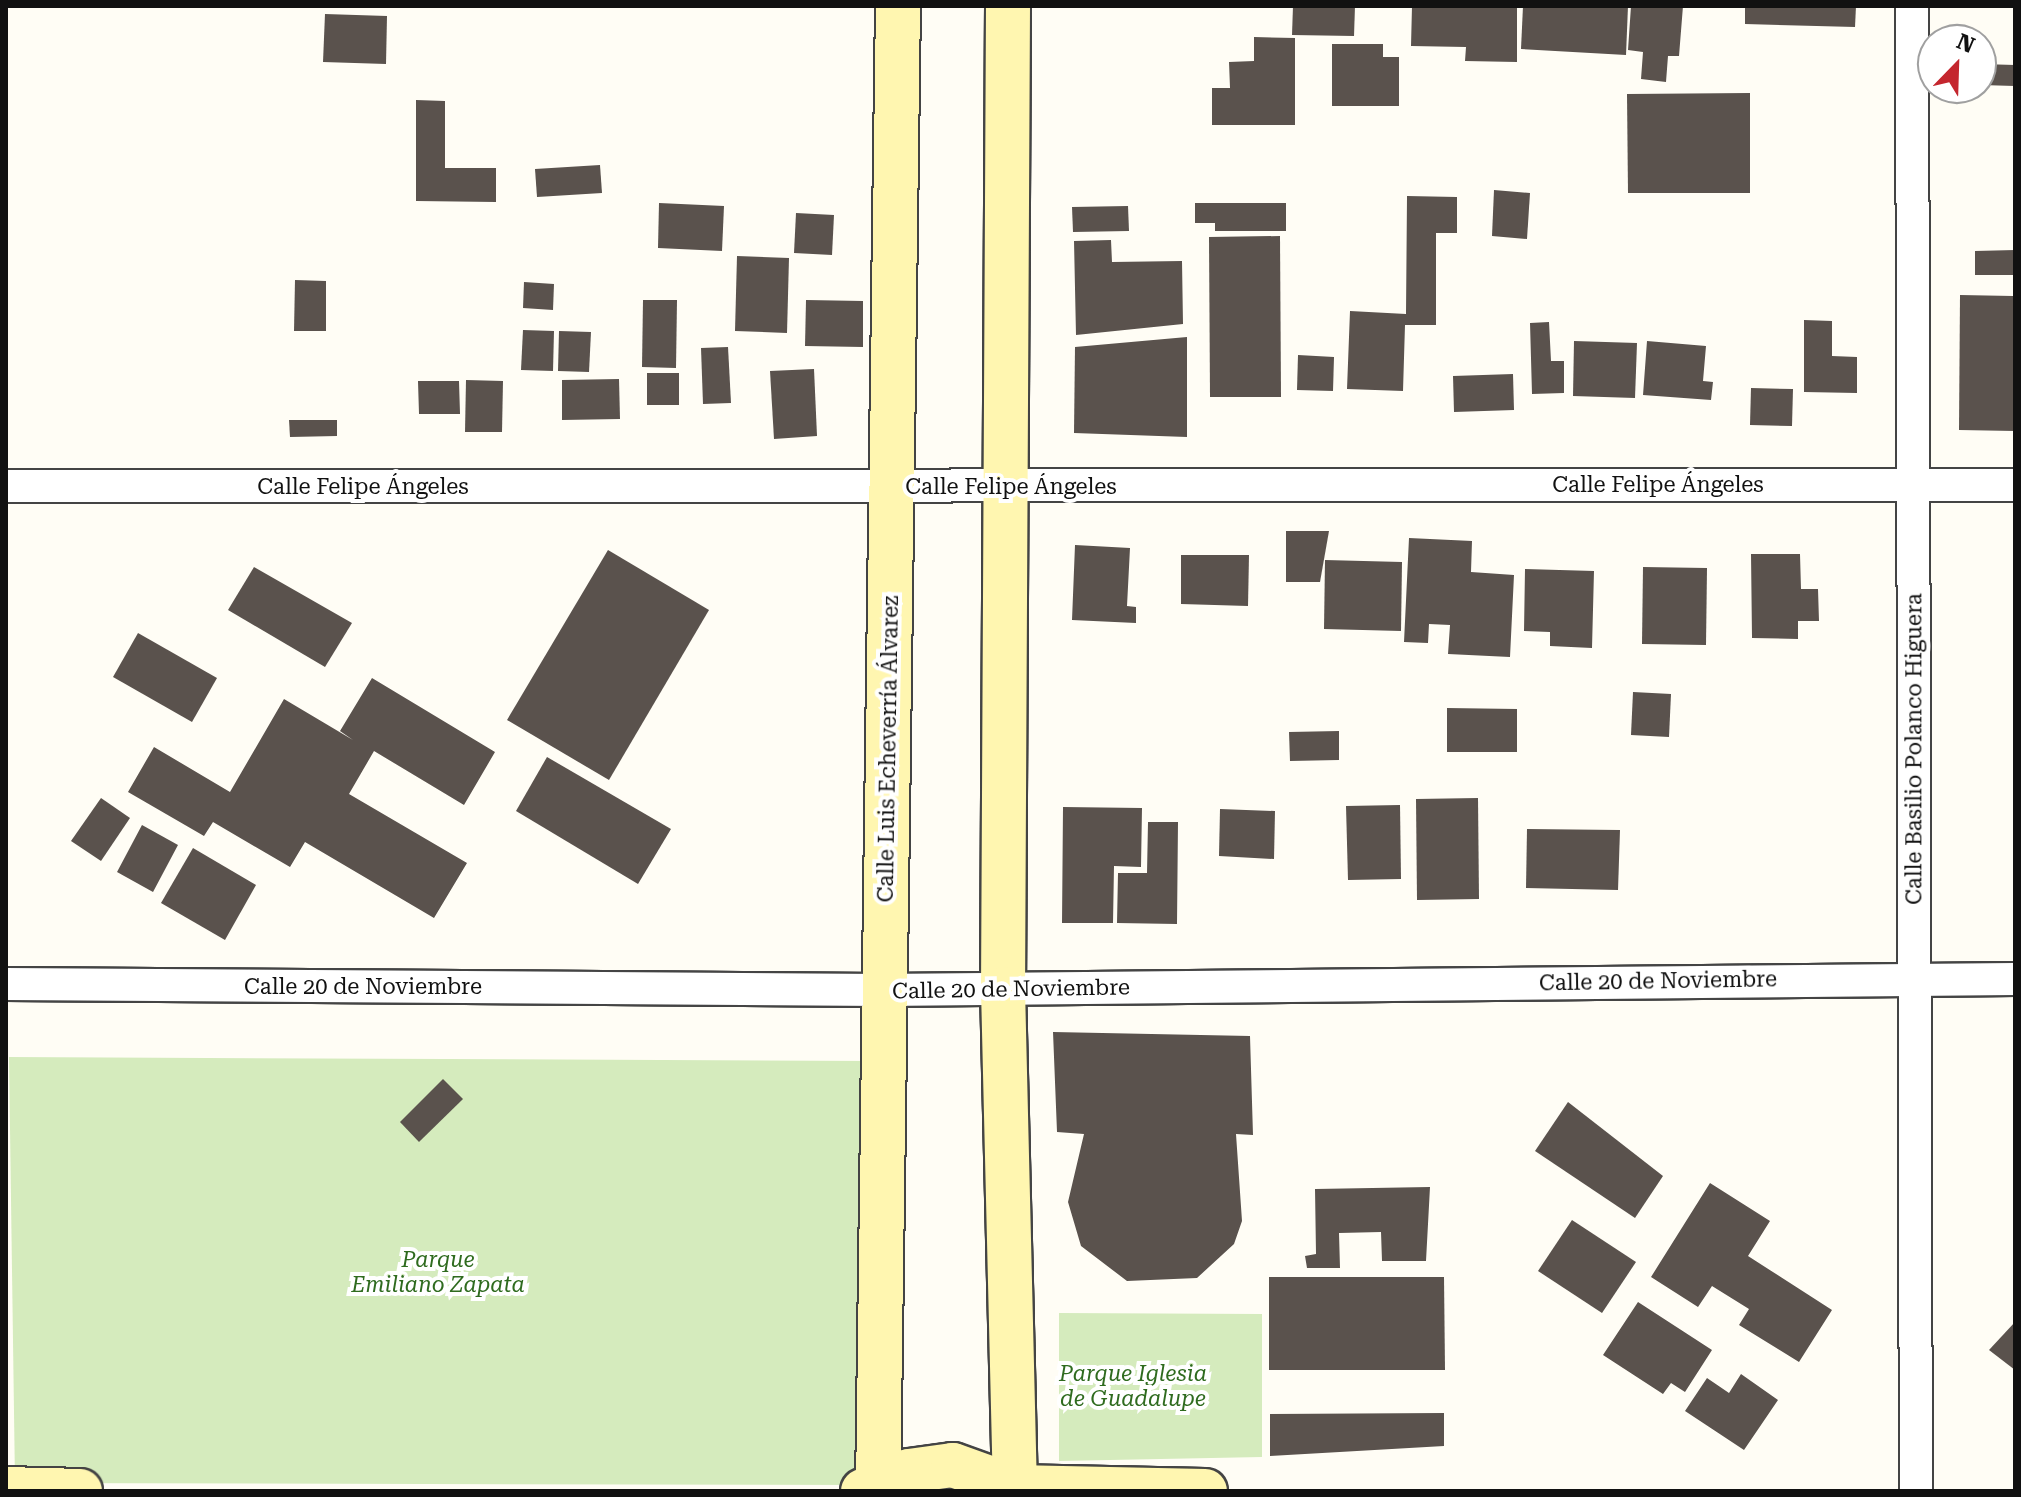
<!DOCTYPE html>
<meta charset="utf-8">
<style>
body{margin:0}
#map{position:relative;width:2021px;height:1497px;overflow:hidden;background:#fffdf5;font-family:"Roboto Serif",serif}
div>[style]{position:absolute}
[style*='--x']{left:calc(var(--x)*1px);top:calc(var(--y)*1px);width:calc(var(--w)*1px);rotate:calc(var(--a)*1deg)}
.green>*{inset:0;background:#d5ebbd}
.building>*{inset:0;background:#5a524d}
.roads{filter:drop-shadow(2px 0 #444) drop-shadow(-2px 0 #444) drop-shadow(0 2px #444) drop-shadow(0 -2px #444)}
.street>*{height:32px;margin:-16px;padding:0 16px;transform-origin:16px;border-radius:16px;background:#fff}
.secondary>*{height:44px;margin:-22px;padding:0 22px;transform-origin:22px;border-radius:22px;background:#fff6b0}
span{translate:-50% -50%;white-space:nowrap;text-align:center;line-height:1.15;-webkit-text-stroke:8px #fff;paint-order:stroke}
.street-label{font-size:22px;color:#111}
.park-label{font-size:22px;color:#2f6b1f;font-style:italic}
.frame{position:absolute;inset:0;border:8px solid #111;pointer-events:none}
.north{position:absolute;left:1917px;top:24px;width:80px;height:80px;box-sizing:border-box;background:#fff;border:2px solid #a0a0a0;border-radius:50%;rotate:23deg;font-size:22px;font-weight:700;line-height:32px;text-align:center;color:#111}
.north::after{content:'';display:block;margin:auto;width:28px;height:36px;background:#c4262e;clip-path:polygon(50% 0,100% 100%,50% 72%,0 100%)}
</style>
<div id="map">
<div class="green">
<div style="clip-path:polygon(9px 1057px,868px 1061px,859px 1485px,15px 1483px)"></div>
<div style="clip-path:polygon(1059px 1313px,1262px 1314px,1262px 1457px,1059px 1461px)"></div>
</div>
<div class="building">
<div style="clip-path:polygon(1293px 6px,1355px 6px,1354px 36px,1292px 35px)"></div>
<div style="clip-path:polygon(1412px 6px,1517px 6px,1517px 62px,1465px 61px,1466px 47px,1411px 46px)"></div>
<div style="clip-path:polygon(1523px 6px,1628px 6px,1626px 55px,1521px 49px)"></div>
<div style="clip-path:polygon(1631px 6px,1683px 6px,1679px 56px,1668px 56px,1666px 82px,1641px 79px,1643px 52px,1628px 50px)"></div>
<div style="clip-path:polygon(1745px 6px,1856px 6px,1855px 27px,1745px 24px)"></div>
<div style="clip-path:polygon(325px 14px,387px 16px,386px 64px,323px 62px)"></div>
<div style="clip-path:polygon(1254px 37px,1295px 38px,1295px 125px,1212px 125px,1212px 88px,1230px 88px,1229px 62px,1254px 61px)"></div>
<div style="clip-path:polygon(1332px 44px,1383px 44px,1383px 57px,1399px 57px,1399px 106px,1332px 106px)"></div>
<div style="clip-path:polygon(1981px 64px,2015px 65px,2015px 86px,1981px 85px)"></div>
<div style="clip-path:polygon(1750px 93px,1750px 193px,1628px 193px,1627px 94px)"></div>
<div style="clip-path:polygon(416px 100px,445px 101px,445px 168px,496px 168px,496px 202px,416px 201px)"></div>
<div style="clip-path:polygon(600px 165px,602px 193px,537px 197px,535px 169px)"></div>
<div style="clip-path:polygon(1494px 190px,1530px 193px,1527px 239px,1492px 236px)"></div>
<div style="clip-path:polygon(1407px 196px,1457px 197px,1457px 233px,1436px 233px,1436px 325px,1405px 325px,1403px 391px,1347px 389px,1350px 311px,1406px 314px)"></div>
<div style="clip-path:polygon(659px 203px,724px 206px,722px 251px,658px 248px)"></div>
<div style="clip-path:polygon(1195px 203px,1286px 203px,1286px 231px,1215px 231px,1215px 223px,1195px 223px)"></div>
<div style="clip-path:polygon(1128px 206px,1129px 231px,1073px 232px,1072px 207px)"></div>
<div style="clip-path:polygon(796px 213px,834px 215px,832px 255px,794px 253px)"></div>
<div style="clip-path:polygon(1280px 236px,1281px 397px,1210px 397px,1209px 237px)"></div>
<div style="clip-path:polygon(1111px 240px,1112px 262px,1182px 261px,1183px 324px,1076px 335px,1074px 241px)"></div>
<div style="clip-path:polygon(2015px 250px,2015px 275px,1975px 275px,1975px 251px)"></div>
<div style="clip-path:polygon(737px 256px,789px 258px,787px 333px,735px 331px)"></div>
<div style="clip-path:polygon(295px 280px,326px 281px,326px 331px,294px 331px)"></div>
<div style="clip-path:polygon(524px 282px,554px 284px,553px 310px,523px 308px)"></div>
<div style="clip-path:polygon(1960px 295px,2013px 296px,2015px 431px,1959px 430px)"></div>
<div style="clip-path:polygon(643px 300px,677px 300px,676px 368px,642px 367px)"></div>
<div style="clip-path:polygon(806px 300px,863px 301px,863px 347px,805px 346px)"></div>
<div style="clip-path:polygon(1804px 320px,1832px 321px,1832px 356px,1857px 357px,1857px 393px,1804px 392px)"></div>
<div style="clip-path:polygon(1549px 322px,1551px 361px,1564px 361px,1564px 393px,1532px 394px,1530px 323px)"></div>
<div style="clip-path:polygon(523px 330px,554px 331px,553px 371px,521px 370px)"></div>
<div style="clip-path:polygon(559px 331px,591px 332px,589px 372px,558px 371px)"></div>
<div style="clip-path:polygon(1187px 337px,1187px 437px,1074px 433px,1075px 347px)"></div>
<div style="clip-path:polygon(1574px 341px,1637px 343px,1635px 398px,1573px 396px)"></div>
<div style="clip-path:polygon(1647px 341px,1706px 346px,1703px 381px,1713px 382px,1711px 400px,1643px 395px)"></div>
<div style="clip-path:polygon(728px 347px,731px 403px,703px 404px,701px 348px)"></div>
<div style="clip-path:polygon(1298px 355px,1334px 357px,1333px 391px,1297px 390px)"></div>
<div style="clip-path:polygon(814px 369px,817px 436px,774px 439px,770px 371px)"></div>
<div style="clip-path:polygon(647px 373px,679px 373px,679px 405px,647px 405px)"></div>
<div style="clip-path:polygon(1513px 374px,1514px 410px,1454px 412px,1453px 376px)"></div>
<div style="clip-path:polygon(619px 379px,620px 419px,562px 420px,562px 380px)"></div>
<div style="clip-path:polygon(466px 380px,503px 381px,502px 432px,465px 432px)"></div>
<div style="clip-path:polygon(418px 381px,459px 381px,460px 414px,419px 414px)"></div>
<div style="clip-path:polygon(1751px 388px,1793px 389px,1792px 426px,1750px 425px)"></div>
<div style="clip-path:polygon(289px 420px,337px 420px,337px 436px,290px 437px)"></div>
<div style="clip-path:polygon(1286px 531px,1329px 531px,1320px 582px,1286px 582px)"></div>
<div style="clip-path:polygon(1409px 538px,1472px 541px,1471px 572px,1514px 575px,1510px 657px,1448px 654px,1450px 625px,1429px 624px,1428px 643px,1404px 642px)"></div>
<div style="clip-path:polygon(1075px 545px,1130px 548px,1127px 606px,1136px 607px,1136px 623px,1072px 620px)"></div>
<div style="clip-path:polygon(608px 550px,709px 610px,609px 780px,507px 720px)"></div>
<div style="clip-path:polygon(1751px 554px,1800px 554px,1801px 589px,1818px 589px,1819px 621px,1798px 621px,1798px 639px,1752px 638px)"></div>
<div style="clip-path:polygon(1181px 555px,1249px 555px,1248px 606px,1181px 604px)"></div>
<div style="clip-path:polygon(1325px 560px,1402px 562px,1401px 631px,1324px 629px)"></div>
<div style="clip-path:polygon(254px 567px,352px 623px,325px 667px,228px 610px)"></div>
<div style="clip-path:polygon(1643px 567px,1707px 568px,1706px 645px,1642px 644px)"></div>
<div style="clip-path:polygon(1525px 569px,1594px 571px,1592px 648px,1550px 646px,1550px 632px,1524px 631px)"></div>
<div style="clip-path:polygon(138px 633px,217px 678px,192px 722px,113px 677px)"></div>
<div style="clip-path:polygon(372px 678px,495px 752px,464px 805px,374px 751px,349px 794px,467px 863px,434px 918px,305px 842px,290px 867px,213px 822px,204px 836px,128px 792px,154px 747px,230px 792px,284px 699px,353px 740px,340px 731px)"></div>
<div style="clip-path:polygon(1633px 692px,1671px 694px,1669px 737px,1631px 735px)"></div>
<div style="clip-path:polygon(1447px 708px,1517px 709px,1517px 752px,1447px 752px)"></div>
<div style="clip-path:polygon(1339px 731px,1339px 760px,1290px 761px,1289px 732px)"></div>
<div style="clip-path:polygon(547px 757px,671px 829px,638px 884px,516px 811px)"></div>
<div style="clip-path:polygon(101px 798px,130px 818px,101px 861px,71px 841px)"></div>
<div style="clip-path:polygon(1478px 798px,1479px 899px,1417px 900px,1416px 799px)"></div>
<div style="clip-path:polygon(1400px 805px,1401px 879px,1348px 880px,1346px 806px)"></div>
<div style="clip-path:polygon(1063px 807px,1142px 808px,1141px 867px,1114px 866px,1113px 923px,1062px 923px)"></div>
<div style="clip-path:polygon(1220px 809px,1275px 811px,1274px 859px,1219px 856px)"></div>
<div style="clip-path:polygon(1148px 822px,1178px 822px,1177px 924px,1117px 923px,1118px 873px,1147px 873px)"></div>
<div style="clip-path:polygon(142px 825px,178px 845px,153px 892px,117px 872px)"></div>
<div style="clip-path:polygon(1527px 829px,1620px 830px,1618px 890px,1526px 888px)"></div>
<div style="clip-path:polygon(193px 848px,256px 885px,225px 940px,161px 903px)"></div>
<div style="clip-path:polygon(1053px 1032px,1250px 1036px,1253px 1135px,1236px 1134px,1242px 1221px,1234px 1244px,1197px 1278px,1127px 1281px,1081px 1246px,1068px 1202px,1084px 1134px,1057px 1132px)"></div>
<div style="clip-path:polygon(443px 1079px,463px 1099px,419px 1142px,400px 1122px)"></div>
<div style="clip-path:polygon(1568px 1102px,1663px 1176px,1635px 1218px,1535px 1151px)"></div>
<div style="clip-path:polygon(1710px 1183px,1770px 1221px,1748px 1256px,1832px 1310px,1799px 1362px,1739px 1325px,1749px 1309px,1712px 1286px,1698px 1307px,1651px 1277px)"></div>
<div style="clip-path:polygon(1430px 1187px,1426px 1261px,1382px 1261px,1381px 1232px,1339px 1233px,1340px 1268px,1307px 1268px,1305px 1256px,1316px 1254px,1315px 1189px)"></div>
<div style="clip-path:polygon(1572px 1220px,1636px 1262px,1602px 1313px,1538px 1271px)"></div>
<div style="clip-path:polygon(1269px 1277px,1444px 1277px,1445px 1370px,1269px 1370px)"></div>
<div style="clip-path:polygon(1638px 1302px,1712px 1350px,1685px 1392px,1671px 1383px,1663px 1394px,1603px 1355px)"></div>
<div style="clip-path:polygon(2015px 1322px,2015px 1370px,1989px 1350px)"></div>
<div style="clip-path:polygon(1741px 1374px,1778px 1400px,1744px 1450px,1685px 1411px,1707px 1378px,1729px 1393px)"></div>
<div style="clip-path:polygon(1444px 1413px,1444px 1446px,1270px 1456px,1270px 1414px)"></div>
</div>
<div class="roads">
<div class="street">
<div style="--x:1912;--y:6;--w:1485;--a:89.85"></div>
<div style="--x:6;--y:486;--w:2009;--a:-0.03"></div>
<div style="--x:6;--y:984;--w:876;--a:0.39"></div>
<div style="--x:882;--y:990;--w:1133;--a:-0.56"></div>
</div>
<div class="secondary">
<div style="--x:1008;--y:6;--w:983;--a:90.29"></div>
<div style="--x:1003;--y:989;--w:502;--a:88.63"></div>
<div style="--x:6;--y:1489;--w:74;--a:1.5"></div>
<div style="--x:863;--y:1491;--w:50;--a:-23.5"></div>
<div style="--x:909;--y:1471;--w:44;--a:-7.8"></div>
<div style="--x:953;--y:1465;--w:65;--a:19.8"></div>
<div style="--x:1014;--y:1487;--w:191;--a:1.2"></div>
<div style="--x:878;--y:1491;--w:1485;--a:-89.23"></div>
</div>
</div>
<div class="street-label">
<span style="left:1658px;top:485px">Calle Felipe Ángeles</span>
<span style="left:363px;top:487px">Calle Felipe Ángeles</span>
<span style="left:1011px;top:487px">Calle Felipe Ángeles</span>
<span style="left:888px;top:749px;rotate:-89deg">Calle Luis Echeverría Álvarez</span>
<span style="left:1914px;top:749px;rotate:-90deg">Calle Basilio Polanco Higuera</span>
<span style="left:1658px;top:981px;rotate:-1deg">Calle 20 de Noviembre</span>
<span style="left:363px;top:987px">Calle 20 de Noviembre</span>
<span style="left:1011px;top:989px;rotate:-1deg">Calle 20 de Noviembre</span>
</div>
<div class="park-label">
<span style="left:438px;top:1272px">Parque<br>Emiliano Zapata</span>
<span style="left:1133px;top:1386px">Parque Iglesia<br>de Guadalupe</span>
</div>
<div class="frame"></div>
<div class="north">N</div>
</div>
